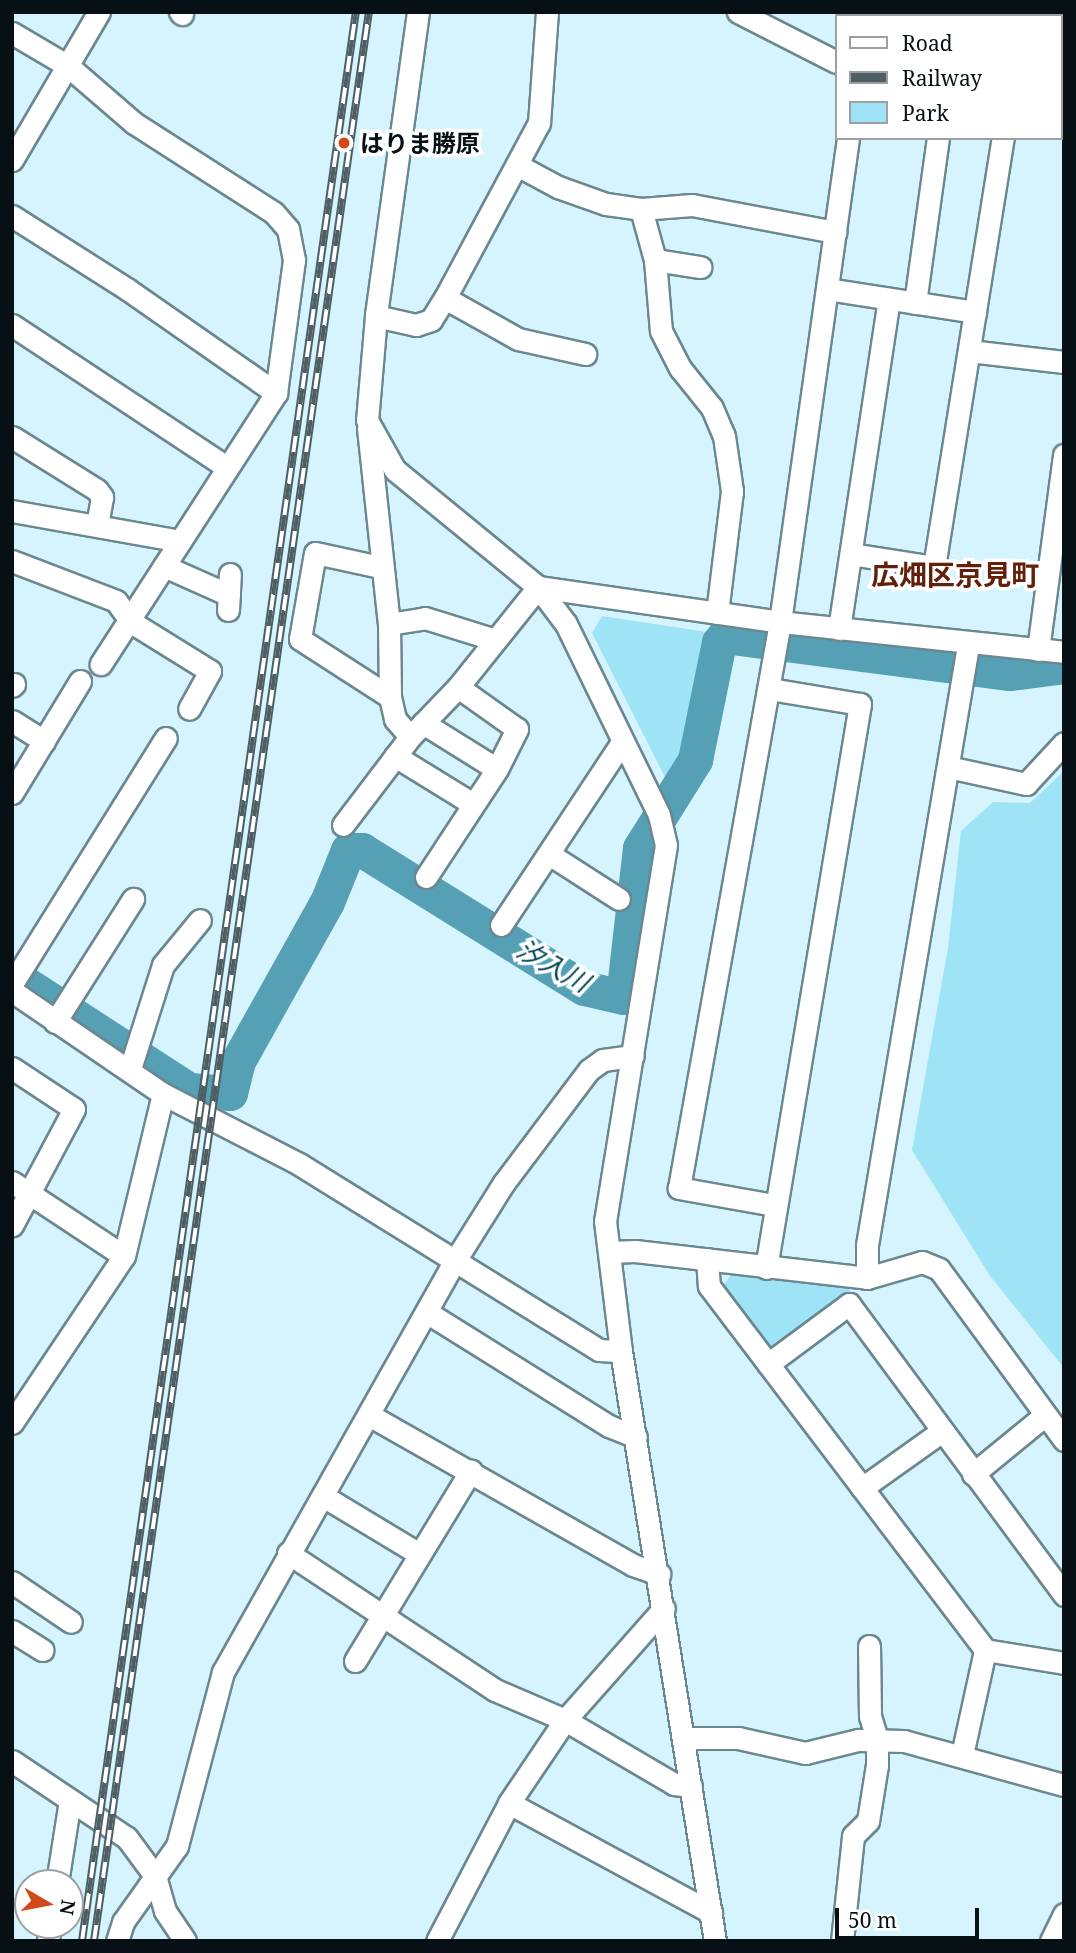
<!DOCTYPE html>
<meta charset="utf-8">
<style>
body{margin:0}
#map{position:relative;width:1076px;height:1953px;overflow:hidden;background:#d5f4fd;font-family:"Noto Serif","Noto Sans JP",serif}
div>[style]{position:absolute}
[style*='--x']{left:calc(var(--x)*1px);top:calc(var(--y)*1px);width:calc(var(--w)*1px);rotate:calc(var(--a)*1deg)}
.green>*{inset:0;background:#9ee3f6}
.river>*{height:35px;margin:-17.5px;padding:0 17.5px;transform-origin:17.5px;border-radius:17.5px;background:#55a0b5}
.roads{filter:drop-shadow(2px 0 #6b878f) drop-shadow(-2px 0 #6b878f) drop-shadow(0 2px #6b878f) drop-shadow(0 -2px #6b878f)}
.minor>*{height:21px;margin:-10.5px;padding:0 10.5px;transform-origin:10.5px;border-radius:10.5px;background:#fff}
.rail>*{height:8px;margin-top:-4px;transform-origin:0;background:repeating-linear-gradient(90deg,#fff 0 16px,#4e5f64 0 32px);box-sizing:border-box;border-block:2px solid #4e5f64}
.dots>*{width:19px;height:19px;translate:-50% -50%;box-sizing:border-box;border:4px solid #fff;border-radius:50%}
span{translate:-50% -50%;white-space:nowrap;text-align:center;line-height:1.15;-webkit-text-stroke:7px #fff;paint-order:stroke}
.poi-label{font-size:24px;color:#071115;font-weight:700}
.left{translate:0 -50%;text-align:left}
.water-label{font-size:26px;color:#004756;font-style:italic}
.quarter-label{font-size:28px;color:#62200a;font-weight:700}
.frame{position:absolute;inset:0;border:14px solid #071115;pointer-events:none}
.legend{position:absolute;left:835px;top:14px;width:228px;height:126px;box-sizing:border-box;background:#fff;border:2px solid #9ca0a1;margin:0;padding:9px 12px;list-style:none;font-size:21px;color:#071115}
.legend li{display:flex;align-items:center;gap:14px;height:35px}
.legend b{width:35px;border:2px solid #9ca0a1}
.north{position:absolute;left:14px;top:1869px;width:70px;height:70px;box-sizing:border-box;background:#fff;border:2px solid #9ca0a1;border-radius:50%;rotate:100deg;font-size:19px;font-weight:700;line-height:28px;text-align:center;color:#071115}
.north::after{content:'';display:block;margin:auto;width:24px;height:32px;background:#d14919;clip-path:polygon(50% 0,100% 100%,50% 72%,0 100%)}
.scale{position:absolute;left:835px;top:1908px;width:144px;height:32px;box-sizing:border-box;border:4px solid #071115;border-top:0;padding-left:9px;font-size:21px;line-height:24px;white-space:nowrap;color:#071115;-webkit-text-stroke:5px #fff;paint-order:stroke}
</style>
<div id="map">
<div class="green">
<div style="clip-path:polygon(602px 616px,720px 634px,692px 758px,672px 791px,592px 633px)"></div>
<div style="clip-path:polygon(1064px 771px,1064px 1368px,990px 1276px,912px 1150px,948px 948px,961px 831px,993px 802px,1030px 803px)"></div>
<div style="clip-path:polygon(732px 1273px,849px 1288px,852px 1294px,778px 1348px,764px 1345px,723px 1286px)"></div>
</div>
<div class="river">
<div style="--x:12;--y:975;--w:211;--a:33"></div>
<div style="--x:189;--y:1090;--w:41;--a:4.2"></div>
<div style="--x:230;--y:1093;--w:33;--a:-76"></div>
<div style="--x:238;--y:1061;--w:182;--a:-60.8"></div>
<div style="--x:327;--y:902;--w:56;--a:-68"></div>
<div style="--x:348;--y:850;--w:14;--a:0"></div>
<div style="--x:362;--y:850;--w:261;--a:31.9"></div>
<div style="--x:584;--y:988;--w:40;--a:13"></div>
<div style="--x:623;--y:997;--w:150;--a:-83.5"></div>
<div style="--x:640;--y:848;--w:104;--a:-58"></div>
<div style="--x:695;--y:760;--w:120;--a:-78.5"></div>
<div style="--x:719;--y:642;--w:8;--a:-50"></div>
<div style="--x:724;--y:636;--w:288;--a:7.4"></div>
<div style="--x:1010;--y:673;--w:54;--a:-7.4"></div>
</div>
<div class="roads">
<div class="minor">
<div style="--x:180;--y:12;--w:3;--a:45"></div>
<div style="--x:418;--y:12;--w:307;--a:97.9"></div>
<div style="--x:376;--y:316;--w:104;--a:94.9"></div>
<div style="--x:367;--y:420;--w:57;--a:60.8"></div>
<div style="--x:395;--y:470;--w:185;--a:39.3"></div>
<div style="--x:538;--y:587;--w:46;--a:52.9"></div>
<div style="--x:566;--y:624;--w:212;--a:64"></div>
<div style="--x:659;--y:815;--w:31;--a:77"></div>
<div style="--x:666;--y:845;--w:381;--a:99.2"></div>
<div style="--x:605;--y:1221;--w:131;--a:83"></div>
<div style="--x:621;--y:1351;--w:597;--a:80.95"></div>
<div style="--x:738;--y:12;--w:110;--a:27"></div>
<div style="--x:974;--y:12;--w:10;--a:24"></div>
<div style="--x:865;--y:16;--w:4;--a:-90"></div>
<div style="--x:1008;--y:16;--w:4;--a:-90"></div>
<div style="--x:12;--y:33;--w:65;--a:30.5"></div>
<div style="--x:68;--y:66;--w:87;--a:40.8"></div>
<div style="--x:134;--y:123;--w:166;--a:32.7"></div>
<div style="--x:274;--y:213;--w:21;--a:49"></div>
<div style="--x:288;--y:229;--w:32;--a:79"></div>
<div style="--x:294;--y:260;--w:134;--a:97.7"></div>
<div style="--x:276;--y:393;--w:323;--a:122.9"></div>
<div style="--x:1060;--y:71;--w:5;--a:37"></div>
<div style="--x:12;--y:160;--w:172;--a:-59.6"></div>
<div style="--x:517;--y:165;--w:47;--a:28.2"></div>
<div style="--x:558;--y:187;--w:51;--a:19.5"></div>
<div style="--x:606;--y:204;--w:35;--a:8"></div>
<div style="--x:641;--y:209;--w:51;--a:-4.5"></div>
<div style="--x:692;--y:205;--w:146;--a:10.7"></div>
<div style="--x:641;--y:209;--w:53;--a:74.6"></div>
<div style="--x:655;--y:260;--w:71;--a:85.2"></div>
<div style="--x:661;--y:331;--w:42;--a:62.8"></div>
<div style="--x:680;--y:368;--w:51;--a:51.3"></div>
<div style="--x:712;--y:408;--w:30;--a:67"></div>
<div style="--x:724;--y:436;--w:56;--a:81.7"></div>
<div style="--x:732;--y:491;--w:123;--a:97"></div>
<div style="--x:12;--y:216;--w:136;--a:32.4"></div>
<div style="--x:127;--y:289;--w:182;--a:34.9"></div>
<div style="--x:655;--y:260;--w:46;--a:8.8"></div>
<div style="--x:827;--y:289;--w:150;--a:8.8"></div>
<div style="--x:445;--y:298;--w:84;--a:29.3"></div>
<div style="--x:518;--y:339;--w:69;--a:12.6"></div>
<div style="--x:915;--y:303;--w:167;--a:-82.1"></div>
<div style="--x:376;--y:316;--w:41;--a:12.7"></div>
<div style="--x:416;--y:325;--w:16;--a:-18"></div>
<div style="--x:431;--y:320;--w:26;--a:-58"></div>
<div style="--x:445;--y:298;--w:199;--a:-61.8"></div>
<div style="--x:539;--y:123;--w:111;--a:-85.9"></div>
<div style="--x:12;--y:325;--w:255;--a:33.5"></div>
<div style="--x:969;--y:351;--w:96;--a:6.6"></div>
<div style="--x:368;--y:428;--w:197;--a:83.9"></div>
<div style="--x:389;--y:624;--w:73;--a:89.2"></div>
<div style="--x:390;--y:697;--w:23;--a:77"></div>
<div style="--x:395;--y:719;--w:23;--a:50"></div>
<div style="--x:12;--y:437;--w:100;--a:31.9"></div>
<div style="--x:97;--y:490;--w:9;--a:54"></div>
<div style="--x:102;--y:497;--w:27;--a:100"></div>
<div style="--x:12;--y:511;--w:171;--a:10.1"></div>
<div style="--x:851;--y:554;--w:84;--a:8.9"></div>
<div style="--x:934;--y:567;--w:435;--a:-80.9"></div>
<div style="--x:12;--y:561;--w:111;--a:21"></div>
<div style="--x:116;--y:601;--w:26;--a:54"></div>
<div style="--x:131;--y:622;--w:93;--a:31.8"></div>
<div style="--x:210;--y:671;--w:43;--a:118.9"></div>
<div style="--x:164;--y:566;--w:71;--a:24"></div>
<div style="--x:380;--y:567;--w:66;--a:-167.8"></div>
<div style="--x:315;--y:553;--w:87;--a:99.9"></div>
<div style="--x:300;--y:639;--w:107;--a:32.8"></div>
<div style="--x:228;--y:610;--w:36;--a:-87"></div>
<div style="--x:389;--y:624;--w:36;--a:-9"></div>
<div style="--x:425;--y:618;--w:73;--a:17.4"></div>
<div style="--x:839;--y:629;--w:334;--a:-81.4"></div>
<div style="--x:1038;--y:650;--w:197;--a:-82.4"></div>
<div style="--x:12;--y:686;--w:3;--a:-45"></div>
<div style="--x:12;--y:721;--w:38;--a:32"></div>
<div style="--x:423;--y:723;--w:87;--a:31.9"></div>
<div style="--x:395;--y:756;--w:92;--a:31.6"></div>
<div style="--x:948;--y:767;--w:80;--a:12.3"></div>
<div style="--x:1026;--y:784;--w:56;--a:-47.2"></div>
<div style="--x:12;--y:793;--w:131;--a:-58.7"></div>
<div style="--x:343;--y:825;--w:111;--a:-52.7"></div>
<div style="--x:410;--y:737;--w:69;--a:-46.2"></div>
<div style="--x:458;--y:687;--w:128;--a:-51.3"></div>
<div style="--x:538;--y:587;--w:245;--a:8.2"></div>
<div style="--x:780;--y:622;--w:286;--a:6"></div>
<div style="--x:549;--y:854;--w:83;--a:32.7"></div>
<div style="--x:426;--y:877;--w:129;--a:-56.7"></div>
<div style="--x:497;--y:769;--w:45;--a:-63.4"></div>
<div style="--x:517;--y:729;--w:72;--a:-144.6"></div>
<div style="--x:501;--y:925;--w:217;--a:-56.5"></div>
<div style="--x:12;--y:984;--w:290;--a:-58"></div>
<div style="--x:12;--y:991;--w:183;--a:34.3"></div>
<div style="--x:163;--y:1094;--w:153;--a:27.2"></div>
<div style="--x:299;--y:1164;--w:353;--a:31.8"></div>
<div style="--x:599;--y:1350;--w:22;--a:3"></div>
<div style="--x:55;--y:1022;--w:146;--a:-57.6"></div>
<div style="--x:12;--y:1068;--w:74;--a:33.5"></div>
<div style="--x:74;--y:1109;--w:132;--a:118.1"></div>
<div style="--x:130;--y:1069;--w:109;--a:-72.4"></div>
<div style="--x:163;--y:965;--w:58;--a:-50.6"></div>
<div style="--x:12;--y:1182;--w:134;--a:33.5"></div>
<div style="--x:774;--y:1205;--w:97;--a:-169.9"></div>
<div style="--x:679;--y:1188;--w:575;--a:-79.88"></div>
<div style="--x:780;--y:622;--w:489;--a:-82"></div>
<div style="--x:609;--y:1252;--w:26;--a:-2"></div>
<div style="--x:635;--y:1251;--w:234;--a:6.6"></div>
<div style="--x:867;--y:1278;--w:57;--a:-16.2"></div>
<div style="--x:922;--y:1262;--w:18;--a:22"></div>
<div style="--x:939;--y:1269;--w:212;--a:53.8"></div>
<div style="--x:707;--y:1259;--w:27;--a:86"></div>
<div style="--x:709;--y:1286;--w:457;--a:52.8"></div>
<div style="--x:985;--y:1650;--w:80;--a:9.3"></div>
<div style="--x:766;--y:1268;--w:572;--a:-80.54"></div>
<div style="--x:860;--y:704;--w:92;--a:-170.6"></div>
<div style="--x:867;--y:1278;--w:33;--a:-90"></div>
<div style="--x:867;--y:1245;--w:608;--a:-80.44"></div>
<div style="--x:428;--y:1313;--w:213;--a:32"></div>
<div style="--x:609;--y:1426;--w:29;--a:22"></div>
<div style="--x:768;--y:1364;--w:101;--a:-36.5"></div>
<div style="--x:849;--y:1304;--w:362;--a:53.5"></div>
<div style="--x:369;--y:1415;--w:304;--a:29.6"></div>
<div style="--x:633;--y:1565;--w:28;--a:19"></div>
<div style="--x:12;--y:1423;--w:201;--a:-56.2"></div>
<div style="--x:124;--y:1256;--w:167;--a:-76.5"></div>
<div style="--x:973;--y:1474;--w:93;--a:-39.3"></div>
<div style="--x:862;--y:1488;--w:98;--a:-35.5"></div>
<div style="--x:323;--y:1496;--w:112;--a:31.1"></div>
<div style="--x:288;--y:1553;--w:248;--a:33.5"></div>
<div style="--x:495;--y:1690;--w:76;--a:23.2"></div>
<div style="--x:565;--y:1720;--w:126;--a:30.4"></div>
<div style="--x:674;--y:1784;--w:17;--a:7"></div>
<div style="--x:12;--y:1582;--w:71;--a:34.1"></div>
<div style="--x:12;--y:1631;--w:36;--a:32"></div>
<div style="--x:355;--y:1661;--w:223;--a:-58.7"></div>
<div style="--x:685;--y:1738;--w:53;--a:0"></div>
<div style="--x:738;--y:1738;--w:69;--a:12.6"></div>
<div style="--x:805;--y:1753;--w:55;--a:-13.8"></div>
<div style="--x:858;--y:1740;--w:46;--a:1.2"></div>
<div style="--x:904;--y:1741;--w:166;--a:15.4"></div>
<div style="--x:962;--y:1755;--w:107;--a:-77.6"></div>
<div style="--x:12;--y:1761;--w:138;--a:33.8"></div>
<div style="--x:127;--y:1838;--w:47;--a:53.6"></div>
<div style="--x:155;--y:1876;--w:36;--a:74"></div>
<div style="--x:165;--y:1911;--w:36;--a:56"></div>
<div style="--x:509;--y:1803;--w:230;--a:28.4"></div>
<div style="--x:57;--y:1883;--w:84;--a:-81.1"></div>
<div style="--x:48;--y:1941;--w:16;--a:-83"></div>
<div style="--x:117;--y:1941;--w:20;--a:-72"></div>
<div style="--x:123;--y:1922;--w:93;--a:-54.6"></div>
<div style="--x:177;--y:1846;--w:180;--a:-75.2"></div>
<div style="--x:223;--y:1672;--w:474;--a:-60.6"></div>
<div style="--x:456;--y:1259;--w:89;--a:-57.9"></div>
<div style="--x:503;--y:1184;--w:143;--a:-53"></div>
<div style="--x:589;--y:1070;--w:17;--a:-36"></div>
<div style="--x:603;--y:1060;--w:30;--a:-8"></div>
<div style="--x:437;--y:1941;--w:156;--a:-62.4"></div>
<div style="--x:509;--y:1803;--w:100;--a:-56"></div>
<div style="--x:565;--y:1720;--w:149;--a:-48.5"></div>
<div style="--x:842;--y:1941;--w:106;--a:-84"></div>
<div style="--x:853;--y:1836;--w:21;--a:-45"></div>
<div style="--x:868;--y:1821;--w:57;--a:-80.9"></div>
<div style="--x:877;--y:1765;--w:26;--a:-90"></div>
<div style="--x:877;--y:1739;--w:24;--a:-107"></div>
<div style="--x:870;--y:1716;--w:70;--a:-90.8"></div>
<div style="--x:1051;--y:1941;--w:30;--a:-64"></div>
</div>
</div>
<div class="rail">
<div style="--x:82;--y:1941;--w:1948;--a:-81.92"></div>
<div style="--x:94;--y:1941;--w:1949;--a:-81.89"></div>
</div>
<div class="dots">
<div style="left:344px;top:143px;background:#d14919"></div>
</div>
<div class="poi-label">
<span class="left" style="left:360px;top:143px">はりま勝原</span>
</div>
<div class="water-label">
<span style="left:553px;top:966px;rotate:29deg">汐入川</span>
</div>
<div class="quarter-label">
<span style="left:955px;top:574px">広畑区京見町</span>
</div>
<div class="frame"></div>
<ul class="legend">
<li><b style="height:9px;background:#fff"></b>Road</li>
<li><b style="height:9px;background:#4e5f64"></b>Railway</li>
<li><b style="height:19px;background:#9ee3f6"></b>Park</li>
</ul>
<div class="north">N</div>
<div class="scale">50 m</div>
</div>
